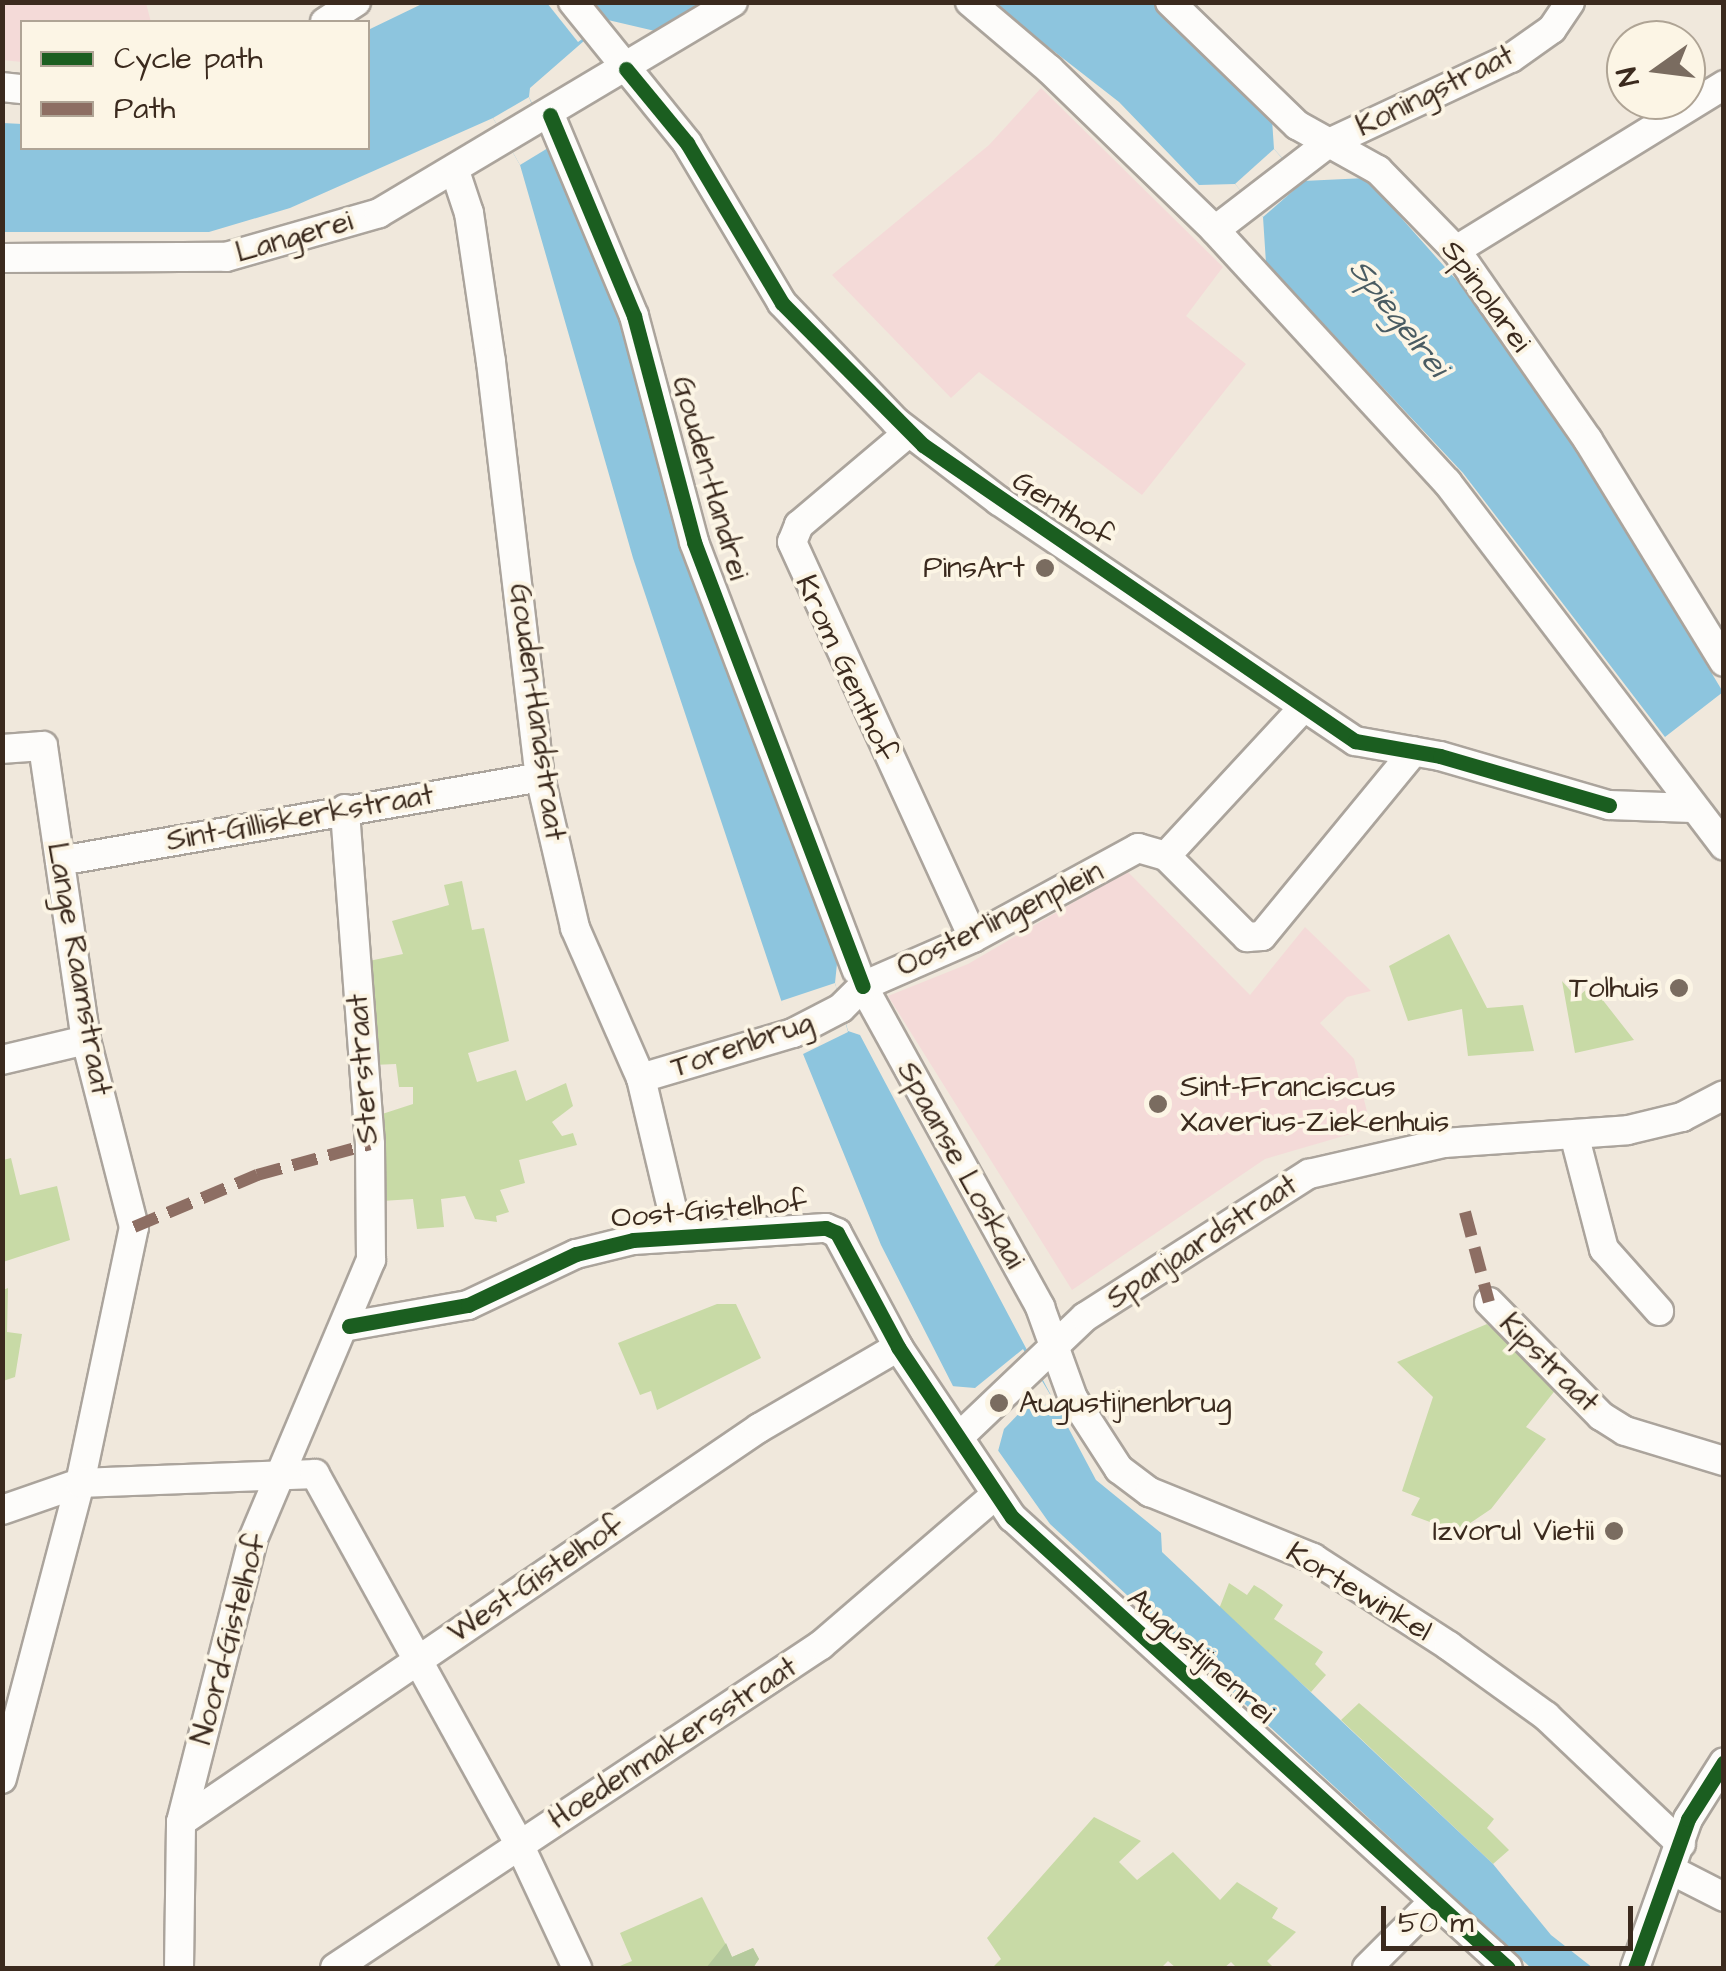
<!DOCTYPE html>
<style>
body{margin:0}
#map{position:relative;width:1726px;height:1971px;overflow:hidden;background:#f0e8dc;font-family:"Architects Daughter",sans-serif}
div>[style]{position:absolute}
[style*='--x']{left:calc(var(--x)*1px);top:calc(var(--y)*1px);width:calc(var(--w)*1px);rotate:calc(var(--a)*1deg)}
.built>*{inset:0;background:#f4dad8}
.green>*{inset:0;background:#c8daa6}
.forest>*{inset:0;background:#b5ca9d}
.water>*{inset:0;background:#8dc5de}
.pier>*{inset:0;background:#f0e8dc}
.roads{filter:drop-shadow(2px 0 #aba49c) drop-shadow(-2px 0 #aba49c) drop-shadow(0 2px #aba49c) drop-shadow(0 -2px #aba49c)}
.minor>*{height:28px;margin:-14px;padding:0 14px;transform-origin:14px;border-radius:14px;background:#fdfcfa}
.quiet>*{height:12px;margin-top:-6px;transform-origin:0;background:repeating-linear-gradient(90deg,#8d6e63 0 25px,transparent 0 37px)}
.cycleway>*{height:15px;margin:-7.5px;padding:0 7.5px;transform-origin:7.5px;border-radius:7.5px;background:#1b5e20}
.dots>*{width:28px;height:28px;translate:-50% -50%;box-sizing:border-box;border:5px solid #fcf5e5;border-radius:50%}
span{translate:-50% -50%;white-space:nowrap;text-align:center;line-height:1.15;-webkit-text-stroke:8px #fcf5e5;paint-order:stroke}
.street-label{font-size:30px;color:#3b2a1e}
.poi-label{font-size:30px;color:#3b2a1e}
.right{translate:-100% -50%;text-align:right}
.left{translate:0 -50%;text-align:left}
.water-label{font-size:32px;color:#495b62;font-style:italic}
.frame{position:absolute;inset:0;border:5px solid #3b2a1e;pointer-events:none}
.legend{position:absolute;left:20px;top:20px;width:350px;height:130px;box-sizing:border-box;background:#fcf5e5;border:2px solid #afa495;margin:0;padding:12px 18px;list-style:none;font-size:30px;color:#3b2a1e}
.legend li{display:flex;align-items:center;gap:20px;height:50px}
.legend b{width:50px;border:2px solid #afa495}
.north{position:absolute;left:1606px;top:20px;width:100px;height:100px;box-sizing:border-box;background:#fcf5e5;border:2px solid #afa495;border-radius:50%;rotate:256deg;font-size:28px;font-weight:700;line-height:40px;text-align:center;color:#3b2a1e}
.north::after{content:'';display:block;margin:auto;width:35px;height:45px;background:#7a6c60;clip-path:polygon(50% 0,100% 100%,50% 72%,0 100%)}
.scale{position:absolute;left:1381px;top:1906px;width:252px;height:45px;box-sizing:border-box;border:5px solid #3b2a1e;border-top:0;padding-left:12px;font-size:30px;line-height:35px;white-space:nowrap;color:#3b2a1e;-webkit-text-stroke:8px #fcf5e5;paint-order:stroke}
</style>
<div id="map">
<div class="built">
<div style="clip-path:polygon(2px 3px,146px 3px,151px 22px,22px 22px,22px 62px,3px 60px)"></div>
<div style="clip-path:polygon(1041px 88px,1223px 267px,1186px 316px,1246px 364px,1142px 495px,979px 372px,951px 398px,832px 275px,989px 145px)"></div>
<div style="clip-path:polygon(1127px 871px,1250px 995px,1305px 927px,1371px 991px,1347px 997px,1320px 1023px,1354px 1059px,1371px 1128px,1265px 1159px,1072px 1290px,888px 996px,968px 964px)"></div>
</div>
<div class="green">
<div style="clip-path:polygon(462px 881px,472px 930px,484px 928px,509px 1041px,468px 1053px,477px 1082px,516px 1070px,526px 1101px,566px 1083px,573px 1106px,552px 1122px,562px 1136px,573px 1133px,577px 1145px,519px 1160px,525px 1183px,500px 1190px,509px 1212px,496px 1216px,497px 1222px,475px 1219px,465px 1196px,441px 1199px,444px 1227px,417px 1229px,413px 1199px,382px 1201px,376px 1116px,413px 1104px,413px 1087px,399px 1087px,396px 1064px,373px 1065px,364px 962px,403px 954px,392px 921px,449px 905px,444px 885px)"></div>
<div style="clip-path:polygon(1449px 934px,1487px 1008px,1523px 1005px,1534px 1051px,1468px 1056px,1462px 1009px,1408px 1021px,1389px 966px)"></div>
<div style="clip-path:polygon(1562px 981px,1577px 998px,1591px 985px,1634px 1040px,1575px 1053px)"></div>
<div style="clip-path:polygon(11px 1158px,20px 1195px,57px 1186px,70px 1240px,3px 1262px,3px 1160px)"></div>
<div style="clip-path:polygon(8px 1288px,7px 1332px,22px 1334px,15px 1377px,3px 1381px,3px 1290px)"></div>
<div style="clip-path:polygon(717px 1304px,736px 1304px,761px 1358px,657px 1410px,651px 1391px,640px 1395px,618px 1343px)"></div>
<div style="clip-path:polygon(1487px 1324px,1557px 1388px,1526px 1427px,1546px 1439px,1491px 1509px,1457px 1532px,1411px 1515px,1420px 1498px,1402px 1491px,1433px 1397px,1397px 1362px)"></div>
<div style="clip-path:polygon(1229px 1583px,1247px 1595px,1254px 1585px,1264px 1591px,1283px 1605px,1274px 1619px,1323px 1652px,1315px 1664px,1326px 1675px,1311px 1692px,1219px 1609px)"></div>
<div style="clip-path:polygon(1359px 1703px,1494px 1819px,1487px 1828px,1509px 1850px,1493px 1864px,1341px 1720px)"></div>
<div style="clip-path:polygon(1094px 1817px,1141px 1841px,1119px 1862px,1137px 1880px,1173px 1852px,1220px 1900px,1237px 1882px,1278px 1908px,1272px 1918px,1296px 1932px,1267px 1961px,1274px 1968px,1237px 1968px,1231px 1962px,1224px 1968px,1176px 1968px,1168px 1961px,1161px 1968px,992px 1968px,1001px 1959px,987px 1938px)"></div>
<div style="clip-path:polygon(702px 1897px,732px 1957px,753px 1948px,759px 1959px,753px 1968px,615px 1968px,632px 1961px,620px 1933px)"></div>
</div>
<div class="forest">
<div style="clip-path:polygon(726px 1943px,732px 1957px,753px 1948px,759px 1959px,753px 1968px,706px 1968px)"></div>
</div>
<div class="water">
<div style="clip-path:polygon(426px 2px,704px 3px,655px 31px,608px 20px,530px 88px,529px 97px,586px 217px,838px 954px,835px 983px,848px 1031px,860px 1035px,1096px 1480px,1161px 1533px,1162px 1552px,1493px 1864px,1551px 1935px,1593px 1968px,1531px 1968px,1050px 1524px,954px 1388px,881px 1245px,781px 1000px,633px 558px,520px 165px,493px 118px,290px 208px,209px 232px,3px 232px,3px 123px,22px 124px,22px 148px,368px 148px,368px 30px)"></div>
<div style="clip-path:polygon(992px 3px,1154px 3px,1272px 119px,1274px 149px,1303px 181px,1366px 178px,1482px 309px,1580px 454px,1723px 692px,1665px 737px,1463px 473px,1266px 263px,1263px 217px,1235px 184px,1199px 185px,1119px 102px)"></div>
</div>
<div class="pier">
<div style="clip-path:polygon(547px 3px,595px 3px,608px 20px,578px 42px)"></div>
<div style="clip-path:polygon(529px 97px,548px 148px,520px 165px,493px 118px)"></div>
<div style="clip-path:polygon(1274px 149px,1303px 182px,1263px 217px,1235px 184px)"></div>
<div style="clip-path:polygon(835px 983px,848px 1032px,801px 1055px,781px 1001px)"></div>
<div style="clip-path:polygon(1023px 1349px,1057px 1406px,1029px 1403px,1004px 1429px,997px 1455px,951px 1386px,975px 1388px)"></div>
</div>
<div class="roads">
<div class="minor">
<div style="--x:573;--y:2;--w:181;--a:51"></div>
<div style="--x:687;--y:143;--w:186;--a:59.3"></div>
<div style="--x:782;--y:303;--w:165;--a:46.2"></div>
<div style="--x:896;--y:422;--w:130;--a:37.5"></div>
<div style="--x:999;--y:501;--w:429;--a:34"></div>
<div style="--x:1355;--y:741;--w:86;--a:10"></div>
<div style="--x:1440;--y:756;--w:176;--a:16.2"></div>
<div style="--x:1609;--y:805;--w:83;--a:2.1"></div>
<div style="--x:970;--y:2;--w:104;--a:40.3"></div>
<div style="--x:1049;--y:69;--w:231;--a:44.1"></div>
<div style="--x:1215;--y:230;--w:343;--a:47.4"></div>
<div style="--x:1447;--y:482;--w:457;--a:52.7"></div>
<div style="--x:1170;--y:2;--w:177;--a:44.1"></div>
<div style="--x:1297;--y:125;--w:93;--a:29.1"></div>
<div style="--x:1378;--y:170;--w:112;--a:45.7"></div>
<div style="--x:1456;--y:250;--w:231;--a:55.2"></div>
<div style="--x:1588;--y:440;--w:260;--a:58.5"></div>
<div style="--x:325;--y:22;--w:37;--a:-33"></div>
<div style="--x:2;--y:87;--w:20;--a:6"></div>
<div style="--x:550;--y:115;--w:218;--a:67.3"></div>
<div style="--x:634;--y:316;--w:234;--a:75.1"></div>
<div style="--x:694;--y:542;--w:458;--a:69.2"></div>
<div style="--x:455;--y:171;--w:44;--a:71.6"></div>
<div style="--x:469;--y:213;--w:151;--a:81.6"></div>
<div style="--x:491;--y:362;--w:418;--a:83.3"></div>
<div style="--x:540;--y:777;--w:155;--a:76.9"></div>
<div style="--x:575;--y:928;--w:164;--a:66.3"></div>
<div style="--x:641;--y:1078;--w:163;--a:76.6"></div>
<div style="--x:1215;--y:230;--w:141;--a:-37.5"></div>
<div style="--x:1327;--y:144;--w:203;--a:-25.1"></div>
<div style="--x:1511;--y:58;--w:50;--a:-35.3"></div>
<div style="--x:1552;--y:29;--w:32;--a:-56"></div>
<div style="--x:1456;--y:250;--w:315;--a:-31.6"></div>
<div style="--x:2;--y:258;--w:224;--a:-0.3"></div>
<div style="--x:226;--y:257;--w:159;--a:-16"></div>
<div style="--x:379;--y:213;--w:412;--a:-30.8"></div>
<div style="--x:908;--y:433;--w:143;--a:139.8"></div>
<div style="--x:799;--y:525;--w:18;--a:112"></div>
<div style="--x:792;--y:542;--w:435;--a:65.4"></div>
<div style="--x:1302;--y:709;--w:200;--a:132.8"></div>
<div style="--x:1166;--y:856;--w:115;--a:45"></div>
<div style="--x:1247;--y:937;--w:15;--a:-4"></div>
<div style="--x:1262;--y:936;--w:239;--a:-50.6"></div>
<div style="--x:2;--y:749;--w:41;--a:-4.2"></div>
<div style="--x:43;--y:746;--w:297;--a:81.7"></div>
<div style="--x:86;--y:1040;--w:193;--a:75.6"></div>
<div style="--x:134;--y:1227;--w:262;--a:101.9"></div>
<div style="--x:80;--y:1483;--w:306;--a:104.8"></div>
<div style="--x:60;--y:861;--w:487;--a:-9.9"></div>
<div style="--x:863;--y:986;--w:367;--a:61.1"></div>
<div style="--x:1040;--y:1307;--w:97;--a:70.1"></div>
<div style="--x:1073;--y:1398;--w:85;--a:57.1"></div>
<div style="--x:1119;--y:1469;--w:39;--a:37"></div>
<div style="--x:1150;--y:1492;--w:176;--a:22"></div>
<div style="--x:1313;--y:1558;--w:162;--a:32.9"></div>
<div style="--x:1449;--y:1646;--w:120;--a:35.8"></div>
<div style="--x:1546;--y:1716;--w:186;--a:43.5"></div>
<div style="--x:2;--y:1060;--w:86;--a:-13.4"></div>
<div style="--x:641;--y:1078;--w:159;--a:-16.5"></div>
<div style="--x:793;--y:1033;--w:54;--a:-27.5"></div>
<div style="--x:841;--y:1008;--w:31;--a:-45"></div>
<div style="--x:863;--y:986;--w:120;--a:-23.6"></div>
<div style="--x:973;--y:938;--w:188;--a:-28.6"></div>
<div style="--x:1138;--y:848;--w:29;--a:16"></div>
<div style="--x:1575;--y:1138;--w:115;--a:75.4"></div>
<div style="--x:1604;--y:1249;--w:83;--a:48.4"></div>
<div style="--x:1489;--y:1302;--w:160;--a:45.5"></div>
<div style="--x:1601;--y:1416;--w:28;--a:32"></div>
<div style="--x:1625;--y:1431;--w:103;--a:16.9"></div>
<div style="--x:349;--y:1326;--w:121;--a:-10"></div>
<div style="--x:468;--y:1305;--w:119;--a:-25.3"></div>
<div style="--x:576;--y:1254;--w:59;--a:-13.8"></div>
<div style="--x:633;--y:1240;--w:193;--a:-3.6"></div>
<div style="--x:826;--y:1228;--w:12;--a:24"></div>
<div style="--x:837;--y:1233;--w:129;--a:61.8"></div>
<div style="--x:898;--y:1347;--w:205;--a:56.2"></div>
<div style="--x:1012;--y:1517;--w:670;--a:42.28"></div>
<div style="--x:960;--y:1436;--w:173;--a:-43.6"></div>
<div style="--x:1085;--y:1317;--w:266;--a:-32.6"></div>
<div style="--x:1309;--y:1174;--w:139;--a:-12.9"></div>
<div style="--x:1444;--y:1143;--w:184;--a:-4"></div>
<div style="--x:1628;--y:1130;--w:56;--a:-13.5"></div>
<div style="--x:1682;--y:1117;--w:47;--a:-27.6"></div>
<div style="--x:2;--y:1510;--w:83;--a:-19.1"></div>
<div style="--x:80;--y:1483;--w:235;--a:-2.2"></div>
<div style="--x:315;--y:1474;--w:423;--a:61.1"></div>
<div style="--x:519;--y:1844;--w:137;--a:64.9"></div>
<div style="--x:181;--y:1822;--w:700;--a:-34.28"></div>
<div style="--x:759;--y:1428;--w:161;--a:-30.2"></div>
<div style="--x:1673;--y:1871;--w:57;--a:27"></div>
<div style="--x:179;--y:1968;--w:146;--a:-89.2"></div>
<div style="--x:181;--y:1822;--w:292;--a:-75.7"></div>
<div style="--x:253;--y:1539;--w:303;--a:-67.1"></div>
<div style="--x:371;--y:1260;--w:116;--a:-90.5"></div>
<div style="--x:370;--y:1144;--w:336;--a:-94.3"></div>
<div style="--x:335;--y:1968;--w:584;--a:-33.61"></div>
<div style="--x:821;--y:1645;--w:228;--a:-40.7"></div>
<div style="--x:1367;--y:1968;--w:92;--a:-45"></div>
<div style="--x:1635;--y:1968;--w:158;--a:-70.4"></div>
<div style="--x:1688;--y:1819;--w:67;--a:-57.7"></div>
</div>
</div>
<div class="quiet">
<div style="--x:1465;--y:1212;--w:93;--a:75.1"></div>
<div style="--x:134;--y:1227;--w:134;--a:-22.9"></div>
<div style="--x:257;--y:1175;--w:117;--a:-15.3"></div>
</div>
<div class="cycleway">
<div style="--x:626;--y:69;--w:96;--a:50.5"></div>
<div style="--x:687;--y:143;--w:186;--a:59.3"></div>
<div style="--x:782;--y:303;--w:200;--a:45.2"></div>
<div style="--x:923;--y:445;--w:524;--a:34.42"></div>
<div style="--x:1355;--y:741;--w:86;--a:10"></div>
<div style="--x:1440;--y:756;--w:176;--a:16.2"></div>
<div style="--x:550;--y:115;--w:218;--a:67.3"></div>
<div style="--x:634;--y:316;--w:234;--a:75.1"></div>
<div style="--x:694;--y:542;--w:475;--a:69.2"></div>
<div style="--x:349;--y:1326;--w:121;--a:-10"></div>
<div style="--x:468;--y:1305;--w:119;--a:-25.3"></div>
<div style="--x:576;--y:1254;--w:59;--a:-13.8"></div>
<div style="--x:633;--y:1240;--w:193;--a:-3.6"></div>
<div style="--x:826;--y:1228;--w:12;--a:24"></div>
<div style="--x:837;--y:1233;--w:129;--a:61.8"></div>
<div style="--x:898;--y:1347;--w:205;--a:56.2"></div>
<div style="--x:1012;--y:1517;--w:670;--a:42.28"></div>
<div style="--x:1635;--y:1968;--w:158;--a:-70.4"></div>
<div style="--x:1688;--y:1819;--w:67;--a:-57.7"></div>
</div>
<div class="dots">
<div style="left:1045px;top:568px;background:#7a6c60"></div>
<div style="left:1679px;top:988px;background:#7a6c60"></div>
<div style="left:1158px;top:1104px;background:#7a6c60"></div>
<div style="left:999px;top:1403px;background:#7a6c60"></div>
<div style="left:1614px;top:1531px;background:#7a6c60"></div>
</div>
<div class="street-label">
<span style="left:1435px;top:91px;rotate:-26deg">Koningstraat</span>
<span style="left:294px;top:237px;rotate:-16deg">Langerei</span>
<span style="left:1486px;top:296px;rotate:54deg">Spinolarei</span>
<span style="left:710px;top:478px;rotate:74deg">Gouden-Handrei</span>
<span style="left:1063px;top:509px;rotate:33deg">Genthof</span>
<span style="left:846px;top:668px;rotate:65deg">Krom Genthof</span>
<span style="left:537px;top:712px;rotate:82deg">Gouden-Handstraat</span>
<span style="left:300px;top:818px;rotate:-10deg">Sint-Gilliskerkstraat</span>
<span style="left:1000px;top:919px;rotate:-26deg">Oosterlingenplein</span>
<span style="left:79px;top:969px;rotate:80deg">Lange Raamstraat</span>
<span style="left:742px;top:1045px;rotate:-19deg">Torenbrug</span>
<span style="left:363px;top:1069px;rotate:-94deg">Sterstraat</span>
<span style="left:961px;top:1165px;rotate:61deg">Spaanse Loskaai</span>
<span style="left:709px;top:1210px;rotate:-5deg">Oost-Gistelhof</span>
<span style="left:1202px;top:1242px;rotate:-33deg">Spanjaardstraat</span>
<span style="left:1549px;top:1363px;rotate:45deg">Kipstraat</span>
<span style="left:536px;top:1579px;rotate:-34deg">West-Gistelhof</span>
<span style="left:1359px;top:1592px;rotate:31deg">Kortewinkel</span>
<span style="left:229px;top:1639px;rotate:-75deg">Noord-Gistelhof</span>
<span style="left:1201px;top:1656px;rotate:42deg">Augustijnenrei</span>
<span style="left:673px;top:1743px;rotate:-33deg">Hoedenmakersstraat</span>
</div>
<div class="poi-label">
<span class="right" style="left:1025px;top:568px">PinsArt</span>
<span class="right" style="left:1659px;top:988px">Tolhuis</span>
<span class="left" style="left:1180px;top:1104px">Sint-Franciscus<br>Xaverius-Ziekenhuis</span>
<span class="left" style="left:1019px;top:1403px">Augustijnenbrug</span>
<span class="right" style="left:1594px;top:1531px">Izvorul Vietii</span>
</div>
<div class="water-label">
<span style="left:1398px;top:318px;rotate:52deg">Spiegelrei</span>
</div>
<div class="frame"></div>
<ul class="legend">
<li><b style="height:12px;background:#1b5e20"></b>Cycle path</li>
<li><b style="height:12px;background:#8d6e63"></b>Path</li>
</ul>
<div class="north">N</div>
<div class="scale">50 m</div>
</div>
